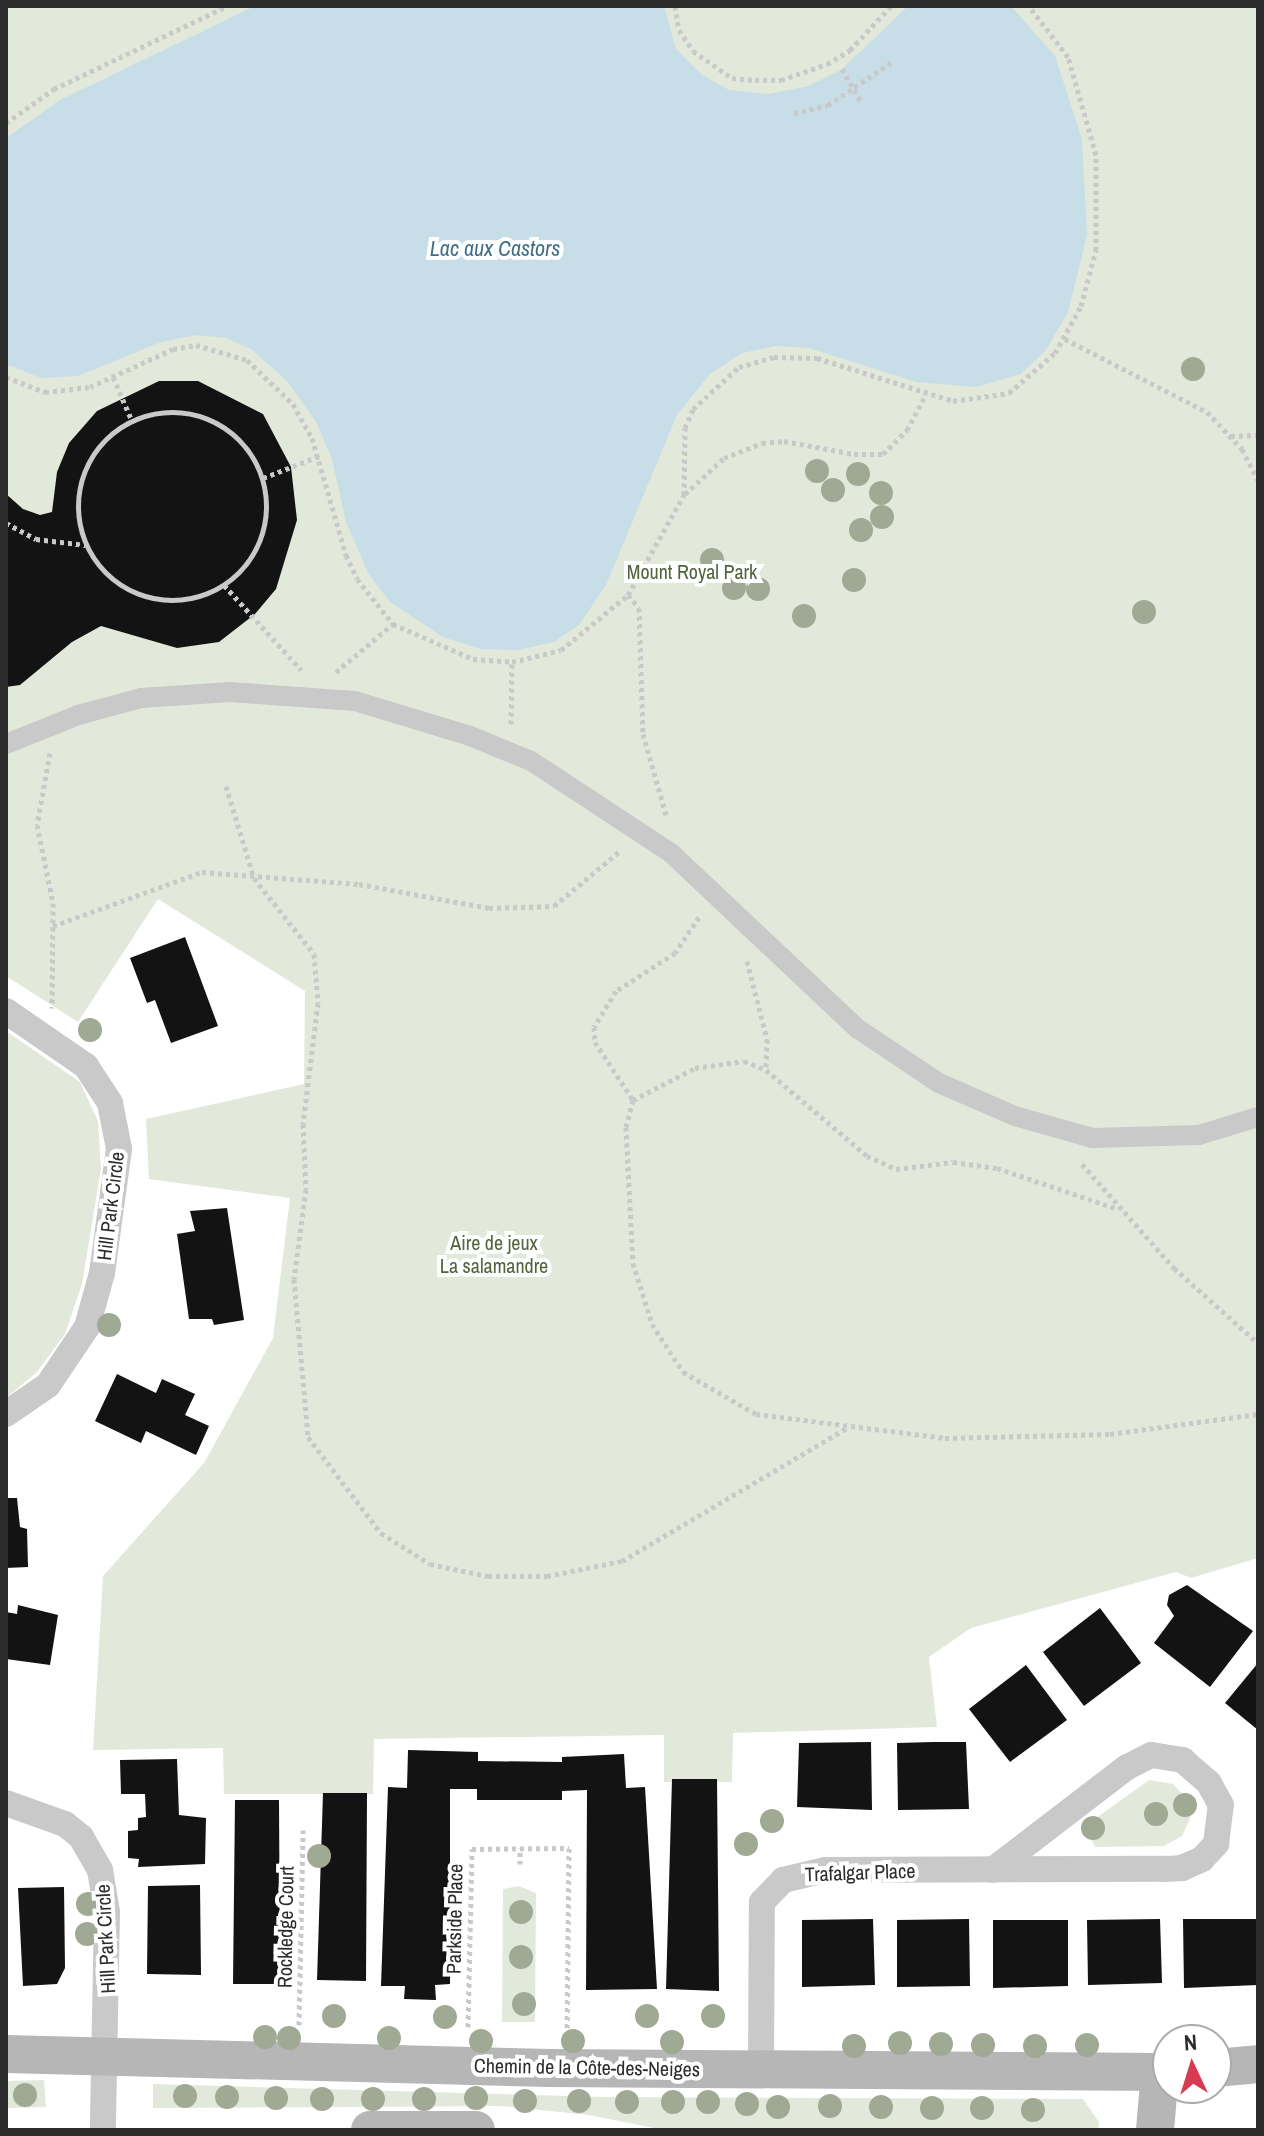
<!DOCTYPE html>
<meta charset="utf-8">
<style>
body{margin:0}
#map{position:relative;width:1264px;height:2136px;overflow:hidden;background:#fff;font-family:"Archivo Narrow",sans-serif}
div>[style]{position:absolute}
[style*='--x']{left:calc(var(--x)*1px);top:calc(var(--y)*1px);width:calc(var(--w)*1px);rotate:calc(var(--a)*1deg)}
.green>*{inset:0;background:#e3e9da}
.water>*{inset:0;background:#c7dde7}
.building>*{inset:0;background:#131313}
.path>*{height:5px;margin-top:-2.5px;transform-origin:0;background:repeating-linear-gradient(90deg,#c9c9c9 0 4px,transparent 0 8px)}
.path>.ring{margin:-2.5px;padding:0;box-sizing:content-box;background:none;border:5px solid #c9c9c9;border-radius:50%}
.pedestrian>*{height:20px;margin:-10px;padding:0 10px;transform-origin:10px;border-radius:10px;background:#c9c9c9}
.minor>*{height:26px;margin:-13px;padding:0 13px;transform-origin:13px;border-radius:13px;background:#c9c9c9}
.secondary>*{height:38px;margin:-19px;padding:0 19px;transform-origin:19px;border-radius:19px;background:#b6b6b6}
.trees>*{width:24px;height:24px;margin:-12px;border-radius:50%;background:#a0a994}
span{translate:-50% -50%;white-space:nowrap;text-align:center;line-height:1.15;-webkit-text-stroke:8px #fff;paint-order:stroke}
.park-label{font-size:20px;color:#52633d}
.street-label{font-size:20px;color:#2c2c2c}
.water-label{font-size:22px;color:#417086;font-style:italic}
.frame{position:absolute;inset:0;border:8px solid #2c2c2c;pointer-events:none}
.north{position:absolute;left:1152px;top:2024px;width:80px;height:80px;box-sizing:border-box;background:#fff;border:2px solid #ababab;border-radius:50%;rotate:356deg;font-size:22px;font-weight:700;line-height:32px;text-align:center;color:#2c2c2c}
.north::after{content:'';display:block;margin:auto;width:28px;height:36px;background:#d63b51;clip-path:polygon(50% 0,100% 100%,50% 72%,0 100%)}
</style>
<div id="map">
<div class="green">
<div style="clip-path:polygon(6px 6px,1258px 6px,1258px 1558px,1191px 1578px,1176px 1572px,971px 1628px,929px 1657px,937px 1727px,733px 1733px,732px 1782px,664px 1782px,664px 1735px,374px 1739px,373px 1794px,224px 1794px,223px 1748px,93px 1750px,103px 1576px,204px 1463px,273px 1338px,290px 1198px,149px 1179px,146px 1119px,304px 1084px,305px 991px,158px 899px,78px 1022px,6px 976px)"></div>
<div style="clip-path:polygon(6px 1031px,80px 1082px,98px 1121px,101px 1169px,82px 1284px,65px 1334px,37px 1372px,6px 1398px)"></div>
<div style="clip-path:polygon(1149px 1780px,1173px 1784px,1188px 1800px,1190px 1819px,1182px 1836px,1164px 1846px,1095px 1847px,1085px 1826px)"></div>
<div style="clip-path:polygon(519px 1886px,536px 1893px,535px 2022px,502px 2022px,503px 1889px)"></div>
<div style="clip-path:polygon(44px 2080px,46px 2107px,6px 2108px,6px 2081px)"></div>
<div style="clip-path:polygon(153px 2084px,605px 2097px,1083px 2099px,1099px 2122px,1098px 2130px,664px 2130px,589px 2115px,500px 2106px,153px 2108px)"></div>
</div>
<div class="water">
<div style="clip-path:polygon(255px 6px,664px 6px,676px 49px,702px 75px,729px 90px,768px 94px,809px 86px,842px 69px,908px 6px,1011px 6px,1055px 56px,1082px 139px,1087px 235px,1068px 312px,1046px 350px,1021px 374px,976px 387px,916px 382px,809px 348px,776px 346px,742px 353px,710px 374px,677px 415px,606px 585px,579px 625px,554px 642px,518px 650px,481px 649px,443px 637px,390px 602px,368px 573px,346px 522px,332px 459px,316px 422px,287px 381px,251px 349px,226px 338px,196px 335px,161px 342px,78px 376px,41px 378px,6px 364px,6px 138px,60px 100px)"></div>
</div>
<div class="building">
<div style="clip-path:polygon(159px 381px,198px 381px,263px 414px,291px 467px,297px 520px,276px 589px,255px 614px,219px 642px,177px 648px,101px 626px,72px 642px,20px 685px,6px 687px,6px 494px,23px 509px,40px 515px,52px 512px,57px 472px,69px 443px,97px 411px)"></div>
<div style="clip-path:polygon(185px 937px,218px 1026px,171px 1043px,155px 1000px,147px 1003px,130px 958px)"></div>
<div style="clip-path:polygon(227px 1208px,244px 1320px,214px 1325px,212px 1319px,189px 1319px,177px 1234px,195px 1231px,190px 1211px)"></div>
<div style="clip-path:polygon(117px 1374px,156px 1393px,162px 1379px,195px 1394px,185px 1415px,209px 1426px,196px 1455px,146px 1431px,141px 1443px,95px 1421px)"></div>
<div style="clip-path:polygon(6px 1498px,17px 1498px,20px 1527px,27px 1529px,28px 1567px,6px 1568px)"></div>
<div style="clip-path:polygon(1187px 1585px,1253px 1631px,1210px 1687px,1154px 1643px,1174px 1616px,1167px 1605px,1169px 1595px)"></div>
<div style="clip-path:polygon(18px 1605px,58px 1615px,50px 1665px,6px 1659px,6px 1612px,17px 1614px)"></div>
<div style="clip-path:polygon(1100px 1608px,1141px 1663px,1084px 1706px,1043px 1652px)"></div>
<div style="clip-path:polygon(1258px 1663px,1258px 1730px,1225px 1703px)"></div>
<div style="clip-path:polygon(1026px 1665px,1067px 1720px,1010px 1762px,969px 1709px)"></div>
<div style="clip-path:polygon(871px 1742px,872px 1810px,797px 1807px,799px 1743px)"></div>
<div style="clip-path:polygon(933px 1742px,966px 1742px,969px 1809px,898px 1810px,897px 1743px)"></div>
<div style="clip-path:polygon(408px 1750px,478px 1752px,478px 1761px,562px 1762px,562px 1757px,624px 1754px,626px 1788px,645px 1787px,657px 1989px,586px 1990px,587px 1790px,562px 1791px,562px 1800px,477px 1800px,477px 1789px,450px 1789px,450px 1984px,435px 1985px,436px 2000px,404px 1999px,405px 1986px,381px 1986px,388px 1787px,407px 1788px)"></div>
<div style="clip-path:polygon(177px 1759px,179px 1815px,206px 1818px,205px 1864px,138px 1867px,139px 1859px,128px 1858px,128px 1831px,138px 1830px,138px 1818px,146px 1817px,145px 1794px,121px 1794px,120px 1760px)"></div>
<div style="clip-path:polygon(672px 1779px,717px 1779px,719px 1991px,666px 1989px)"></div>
<div style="clip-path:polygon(323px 1793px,367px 1793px,366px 1981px,317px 1980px)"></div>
<div style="clip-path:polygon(235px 1800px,279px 1800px,280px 1984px,233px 1984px)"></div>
<div style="clip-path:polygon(200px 1885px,201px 1975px,147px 1974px,148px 1886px)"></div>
<div style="clip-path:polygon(64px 1887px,65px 1968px,57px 1984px,23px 1986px,18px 1888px)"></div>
<div style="clip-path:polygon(873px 1919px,875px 1985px,802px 1987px,802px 1920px)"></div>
<div style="clip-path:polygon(969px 1919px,970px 1986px,897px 1987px,897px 1920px)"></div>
<div style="clip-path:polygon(1160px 1919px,1162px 1983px,1088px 1985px,1087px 1920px)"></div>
<div style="clip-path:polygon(1183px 1919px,1258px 1919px,1258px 1985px,1184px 1988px)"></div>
<div style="clip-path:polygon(993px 1920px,1068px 1920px,1068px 1986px,993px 1988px)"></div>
</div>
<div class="path">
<div style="--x:675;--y:6;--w:24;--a:81"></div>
<div style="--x:679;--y:30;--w:25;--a:56"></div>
<div style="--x:693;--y:51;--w:47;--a:34.7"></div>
<div style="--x:732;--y:78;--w:23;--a:5"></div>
<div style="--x:755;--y:80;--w:26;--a:0"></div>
<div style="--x:781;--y:80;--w:49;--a:-19.2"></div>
<div style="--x:827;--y:64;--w:27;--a:-31"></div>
<div style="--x:850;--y:50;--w:60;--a:-47"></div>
<div style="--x:842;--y:69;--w:39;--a:60"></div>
<div style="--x:794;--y:113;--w:35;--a:-13"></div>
<div style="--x:828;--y:105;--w:77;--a:-33.9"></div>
<div style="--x:6;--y:123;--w:59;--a:-35.3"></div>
<div style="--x:54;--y:89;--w:192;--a:-25.6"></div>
<div style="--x:1065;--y:339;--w:160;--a:27.2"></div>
<div style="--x:1207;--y:412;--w:51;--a:46.6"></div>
<div style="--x:1242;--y:449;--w:35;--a:63"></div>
<div style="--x:6;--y:377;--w:42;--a:21"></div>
<div style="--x:45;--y:392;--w:45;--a:-6.3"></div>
<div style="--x:90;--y:387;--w:91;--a:-24.6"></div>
<div style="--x:173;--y:349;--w:23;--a:-10"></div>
<div style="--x:196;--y:345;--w:53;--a:16.4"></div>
<div style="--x:247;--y:360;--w:64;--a:43.7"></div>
<div style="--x:293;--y:404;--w:39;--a:61"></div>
<div style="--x:312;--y:438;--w:122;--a:73.8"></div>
<div style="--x:346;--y:555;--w:26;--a:65"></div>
<div style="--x:357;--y:579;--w:58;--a:51.3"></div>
<div style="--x:393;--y:624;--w:87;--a:23.6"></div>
<div style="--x:473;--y:659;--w:39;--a:4"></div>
<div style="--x:512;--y:662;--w:50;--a:-13.8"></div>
<div style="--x:561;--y:650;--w:87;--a:-39.4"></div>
<div style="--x:628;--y:595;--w:115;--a:-60.8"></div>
<div style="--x:684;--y:495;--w:67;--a:-89.1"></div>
<div style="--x:685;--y:428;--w:21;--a:-67"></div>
<div style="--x:693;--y:409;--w:62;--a:-42.4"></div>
<div style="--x:739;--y:367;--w:36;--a:-16"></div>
<div style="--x:774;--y:357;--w:43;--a:1.3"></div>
<div style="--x:817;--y:358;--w:143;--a:17.5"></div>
<div style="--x:953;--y:401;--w:57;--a:-8.1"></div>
<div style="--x:1009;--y:393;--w:61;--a:-41"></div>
<div style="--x:1055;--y:353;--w:54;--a:-61"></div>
<div style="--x:1081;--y:306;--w:58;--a:-75"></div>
<div style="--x:1096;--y:250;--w:95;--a:-90"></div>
<div style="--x:1096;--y:155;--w:102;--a:-105.9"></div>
<div style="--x:1068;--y:57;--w:64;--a:-127.4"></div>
<div style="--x:113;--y:377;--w:48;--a:66.6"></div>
<div class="ring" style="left:78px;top:412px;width:183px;height:183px"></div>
<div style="--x:1231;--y:436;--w:27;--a:-2"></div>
<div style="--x:263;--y:478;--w:60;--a:-21.4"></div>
<div style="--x:685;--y:494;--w:53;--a:-42.7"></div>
<div style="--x:724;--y:458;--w:41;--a:-21.5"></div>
<div style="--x:762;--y:443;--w:22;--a:-5"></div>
<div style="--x:784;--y:441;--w:71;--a:10.5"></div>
<div style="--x:854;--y:454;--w:29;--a:0"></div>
<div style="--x:883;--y:454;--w:34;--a:-45"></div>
<div style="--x:907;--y:430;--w:38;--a:-62"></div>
<div style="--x:6;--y:523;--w:34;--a:28"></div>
<div style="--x:36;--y:539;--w:50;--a:6.8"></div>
<div style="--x:224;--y:585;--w:115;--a:47.8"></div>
<div style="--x:628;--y:595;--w:17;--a:50"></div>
<div style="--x:639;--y:608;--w:126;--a:88.2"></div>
<div style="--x:643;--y:734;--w:87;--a:74.1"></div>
<div style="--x:336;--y:672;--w:75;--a:-40.1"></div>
<div style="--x:511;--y:724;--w:62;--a:-89.1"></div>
<div style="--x:50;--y:753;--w:73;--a:100.2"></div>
<div style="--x:37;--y:825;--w:80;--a:78.4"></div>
<div style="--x:53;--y:903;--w:105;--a:90.5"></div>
<div style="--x:226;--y:786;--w:96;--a:73.1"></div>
<div style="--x:254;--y:878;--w:97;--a:51.7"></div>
<div style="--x:314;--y:954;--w:49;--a:85.3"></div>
<div style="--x:318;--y:1003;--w:122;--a:97.1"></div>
<div style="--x:303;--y:1124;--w:65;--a:87.4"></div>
<div style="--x:306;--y:1189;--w:91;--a:97.6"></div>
<div style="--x:294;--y:1279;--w:159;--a:84.9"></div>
<div style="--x:308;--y:1437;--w:121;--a:52.8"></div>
<div style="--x:381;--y:1533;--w:58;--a:32.3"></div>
<div style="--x:430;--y:1564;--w:59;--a:11.7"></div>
<div style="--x:488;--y:1576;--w:59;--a:0"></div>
<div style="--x:547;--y:1576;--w:76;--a:-11.3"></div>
<div style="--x:622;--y:1561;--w:264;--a:-30.6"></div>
<div style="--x:699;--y:917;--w:43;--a:123.7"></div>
<div style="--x:675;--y:953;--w:70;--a:147.2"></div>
<div style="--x:616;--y:991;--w:42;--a:121.4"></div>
<div style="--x:594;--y:1027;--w:15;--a:86"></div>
<div style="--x:595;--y:1042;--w:69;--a:56.8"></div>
<div style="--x:633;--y:1100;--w:28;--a:105"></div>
<div style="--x:626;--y:1127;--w:136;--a:87.1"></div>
<div style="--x:633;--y:1263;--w:64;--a:72.7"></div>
<div style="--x:652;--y:1324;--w:57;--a:57.1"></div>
<div style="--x:683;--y:1372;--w:84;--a:29.9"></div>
<div style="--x:756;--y:1414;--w:191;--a:7.2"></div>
<div style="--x:945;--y:1438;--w:165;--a:-1.4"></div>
<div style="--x:1110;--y:1434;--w:149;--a:-7.7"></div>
<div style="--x:53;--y:926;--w:158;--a:-19.9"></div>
<div style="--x:202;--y:872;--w:157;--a:4.4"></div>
<div style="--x:359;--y:884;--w:132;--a:10.5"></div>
<div style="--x:489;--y:908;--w:65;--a:-1.8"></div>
<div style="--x:554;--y:906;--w:86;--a:-39.8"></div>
<div style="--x:747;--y:961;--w:81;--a:75.6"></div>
<div style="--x:767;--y:1039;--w:31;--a:92"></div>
<div style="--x:766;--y:1070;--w:133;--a:40.4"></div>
<div style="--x:867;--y:1156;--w:32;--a:24"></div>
<div style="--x:896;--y:1169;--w:57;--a:-7"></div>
<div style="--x:953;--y:1162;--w:44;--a:7.8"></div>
<div style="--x:997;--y:1168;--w:128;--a:18.7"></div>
<div style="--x:633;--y:1100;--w:70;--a:-27.3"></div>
<div style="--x:695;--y:1068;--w:49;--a:-8.1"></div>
<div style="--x:744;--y:1061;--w:24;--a:22"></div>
<div style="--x:1082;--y:1164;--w:139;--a:48.5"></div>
<div style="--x:1174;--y:1268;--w:113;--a:41.8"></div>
<div style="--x:520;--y:1864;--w:16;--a:-90"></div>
<div style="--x:299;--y:2025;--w:195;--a:-88.8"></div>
<div style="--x:468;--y:2027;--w:178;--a:-88.7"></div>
<div style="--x:472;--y:1849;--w:97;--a:-0.6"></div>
<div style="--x:569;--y:1848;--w:180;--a:90.6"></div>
</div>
<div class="pedestrian">
<div style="--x:6;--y:744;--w:78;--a:-21.9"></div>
<div style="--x:78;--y:715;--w:65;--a:-15.1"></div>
<div style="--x:141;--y:698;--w:89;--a:-3.9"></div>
<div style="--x:230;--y:692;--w:125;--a:4.1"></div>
<div style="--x:355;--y:701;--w:120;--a:16.9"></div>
<div style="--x:470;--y:736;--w:66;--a:22.3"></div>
<div style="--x:531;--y:761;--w:168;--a:33.3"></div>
<div style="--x:671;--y:853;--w:257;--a:43.3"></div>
<div style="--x:858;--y:1029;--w:97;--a:33.7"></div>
<div style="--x:939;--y:1083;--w:83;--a:23.5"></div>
<div style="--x:1015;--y:1116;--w:80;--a:15.9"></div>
<div style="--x:1092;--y:1138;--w:107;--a:-1.6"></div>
<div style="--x:1199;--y:1135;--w:62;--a:-17"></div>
</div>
<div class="minor">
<div style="--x:6;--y:1011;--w:97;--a:34.5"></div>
<div style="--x:86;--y:1066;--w:44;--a:57"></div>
<div style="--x:110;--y:1103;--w:47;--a:78.9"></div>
<div style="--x:119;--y:1149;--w:125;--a:97.8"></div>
<div style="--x:102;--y:1273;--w:56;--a:105.5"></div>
<div style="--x:87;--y:1327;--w:70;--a:123.9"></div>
<div style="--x:48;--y:1385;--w:51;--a:145.4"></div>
<div style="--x:6;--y:1803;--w:63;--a:19.6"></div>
<div style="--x:65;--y:1824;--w:21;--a:39"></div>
<div style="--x:81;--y:1837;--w:38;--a:60"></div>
<div style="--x:100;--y:1870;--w:43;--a:80.5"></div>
<div style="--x:107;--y:1912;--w:218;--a:91.1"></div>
<div style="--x:761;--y:2070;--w:168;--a:-89.7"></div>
<div style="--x:762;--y:1902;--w:30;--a:-46"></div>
<div style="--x:783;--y:1880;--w:43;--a:-13.4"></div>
<div style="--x:825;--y:1870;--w:340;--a:-0.2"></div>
<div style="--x:1165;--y:1869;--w:17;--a:-3"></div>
<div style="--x:1182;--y:1868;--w:22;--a:-24"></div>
<div style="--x:1202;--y:1859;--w:21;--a:-47"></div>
<div style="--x:1216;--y:1844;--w:39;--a:-83"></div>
<div style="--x:1221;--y:1805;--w:25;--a:-119"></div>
<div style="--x:1209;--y:1783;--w:35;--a:-139"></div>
<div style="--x:1183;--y:1760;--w:32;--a:-171"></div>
<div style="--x:1151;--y:1755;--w:27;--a:153"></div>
<div style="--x:1127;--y:1767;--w:169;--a:142.5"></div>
</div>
<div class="secondary">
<div style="--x:6;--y:2054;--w:544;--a:1.47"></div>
<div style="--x:550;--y:2068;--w:618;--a:0.37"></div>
<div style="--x:1216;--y:2068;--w:42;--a:-5.4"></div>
<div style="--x:370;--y:2130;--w:106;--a:0"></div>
<div style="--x:1155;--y:2130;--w:58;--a:-85.1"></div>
</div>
<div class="trees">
<div style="left:1193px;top:369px"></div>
<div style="left:817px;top:471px"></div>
<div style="left:858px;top:474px"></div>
<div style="left:833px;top:490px"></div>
<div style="left:881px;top:493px"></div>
<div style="left:882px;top:517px"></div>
<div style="left:861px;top:530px"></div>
<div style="left:712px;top:560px"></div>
<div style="left:854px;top:580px"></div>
<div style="left:734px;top:588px"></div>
<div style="left:758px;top:589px"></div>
<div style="left:1144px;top:612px"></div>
<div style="left:804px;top:616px"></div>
<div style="left:90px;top:1030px"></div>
<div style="left:109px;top:1325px"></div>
<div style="left:1185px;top:1805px"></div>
<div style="left:1156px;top:1814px"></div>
<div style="left:772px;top:1821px"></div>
<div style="left:1093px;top:1828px"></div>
<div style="left:746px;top:1844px"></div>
<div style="left:319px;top:1856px"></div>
<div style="left:88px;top:1904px"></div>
<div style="left:521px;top:1912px"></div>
<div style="left:87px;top:1934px"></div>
<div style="left:521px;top:1957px"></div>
<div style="left:524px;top:2004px"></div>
<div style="left:334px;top:2016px"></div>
<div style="left:647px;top:2016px"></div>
<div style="left:713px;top:2016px"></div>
<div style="left:445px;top:2017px"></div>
<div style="left:265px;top:2037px"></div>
<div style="left:289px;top:2038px"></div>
<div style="left:389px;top:2038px"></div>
<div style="left:481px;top:2041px"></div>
<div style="left:573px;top:2041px"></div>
<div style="left:672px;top:2042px"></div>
<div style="left:900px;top:2043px"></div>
<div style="left:941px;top:2044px"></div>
<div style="left:983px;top:2045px"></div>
<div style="left:1087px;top:2045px"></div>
<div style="left:854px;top:2046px"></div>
<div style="left:1035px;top:2046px"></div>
<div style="left:25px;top:2095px"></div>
<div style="left:185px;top:2096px"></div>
<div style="left:227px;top:2097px"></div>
<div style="left:276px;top:2098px"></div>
<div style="left:476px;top:2098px"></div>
<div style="left:322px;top:2099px"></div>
<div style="left:373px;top:2099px"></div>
<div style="left:424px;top:2099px"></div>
<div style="left:525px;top:2101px"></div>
<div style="left:579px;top:2101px"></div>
<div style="left:627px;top:2102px"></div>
<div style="left:673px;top:2102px"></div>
<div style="left:708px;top:2102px"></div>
<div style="left:747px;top:2104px"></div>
<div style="left:830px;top:2106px"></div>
<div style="left:778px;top:2107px"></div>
<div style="left:881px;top:2107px"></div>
<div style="left:932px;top:2108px"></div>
<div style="left:982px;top:2108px"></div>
<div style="left:1033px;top:2110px"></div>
</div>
<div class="park-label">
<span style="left:692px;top:571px">Mount Royal Park</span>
<span style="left:494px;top:1254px">Aire de jeux<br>La salamandre</span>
</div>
<div class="street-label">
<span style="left:110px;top:1206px;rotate:-83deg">Hill Park Circle</span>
<span style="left:860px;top:1872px;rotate:-2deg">Trafalgar Place</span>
<span style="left:454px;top:1919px;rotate:-89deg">Parkside Place</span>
<span style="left:285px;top:1927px;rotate:-89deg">Rockledge Court</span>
<span style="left:105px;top:1939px;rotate:-93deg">Hill Park Circle</span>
<span style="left:587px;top:2067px;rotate:1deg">Chemin de la Côte-des-Neiges</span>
</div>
<div class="water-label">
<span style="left:495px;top:249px">Lac aux Castors</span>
</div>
<div class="frame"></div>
<div class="north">N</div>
</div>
